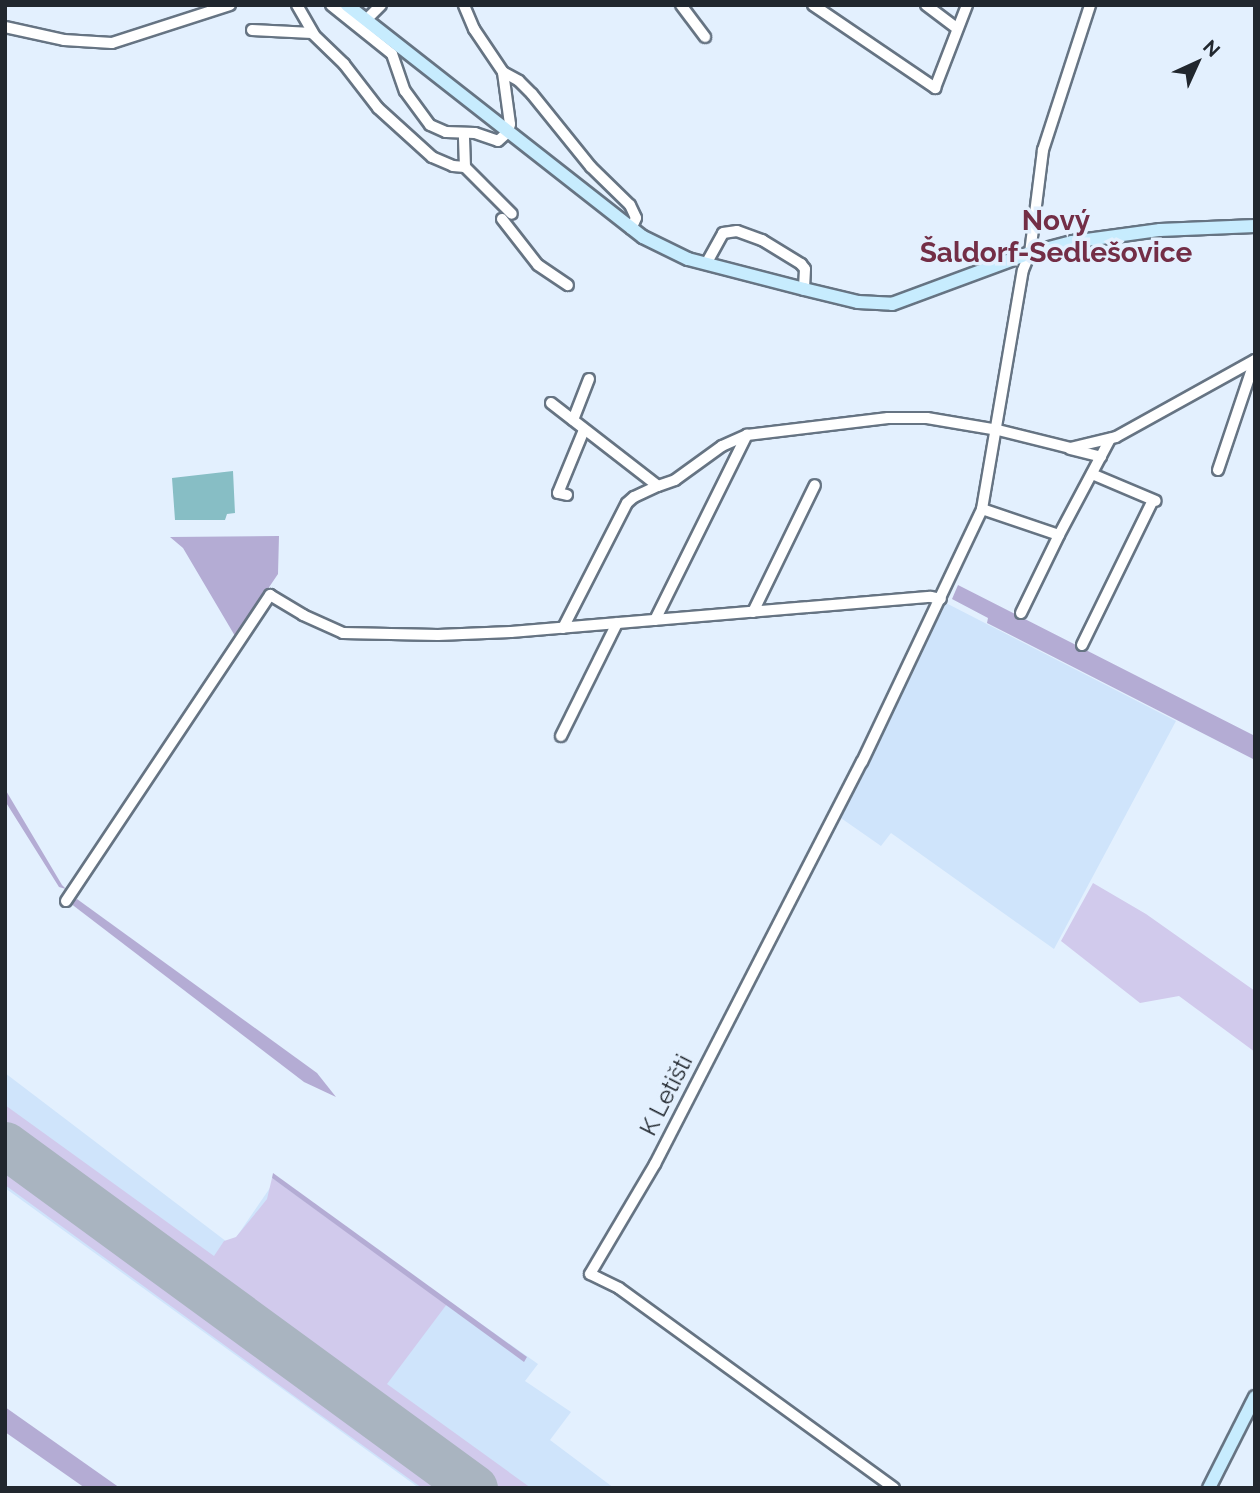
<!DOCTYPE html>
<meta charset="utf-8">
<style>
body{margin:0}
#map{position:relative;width:1260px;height:1493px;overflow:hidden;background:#e3f0fe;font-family:Raleway,sans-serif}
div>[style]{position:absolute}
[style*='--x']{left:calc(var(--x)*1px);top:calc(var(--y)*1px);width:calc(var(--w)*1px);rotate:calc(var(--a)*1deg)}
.built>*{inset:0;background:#cfe4fb}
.green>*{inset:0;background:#d1caec}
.forest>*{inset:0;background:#b4acd4}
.water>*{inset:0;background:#87bec5}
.runway>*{height:47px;margin:-23.5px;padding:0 23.5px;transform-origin:23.5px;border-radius:23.5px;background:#a9b4c0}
.roads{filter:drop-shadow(2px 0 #667483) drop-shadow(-2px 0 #667483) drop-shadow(0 2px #667483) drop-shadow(0 -2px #667483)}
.minor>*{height:10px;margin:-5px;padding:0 5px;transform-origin:5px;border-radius:5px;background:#fff}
.major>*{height:12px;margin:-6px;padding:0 6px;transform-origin:6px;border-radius:6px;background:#c7ecfe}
span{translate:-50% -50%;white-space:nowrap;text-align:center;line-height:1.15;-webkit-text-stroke:7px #e3f0fe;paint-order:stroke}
.street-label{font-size:24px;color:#21272e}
.quarter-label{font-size:28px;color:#732e46;font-weight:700}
.frame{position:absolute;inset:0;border:7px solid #21272e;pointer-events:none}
.north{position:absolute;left:1162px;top:28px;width:70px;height:70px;-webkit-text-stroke:5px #e3f0fe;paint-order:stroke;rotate:45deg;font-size:19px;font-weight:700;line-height:28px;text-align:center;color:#21272e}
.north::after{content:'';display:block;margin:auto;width:24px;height:32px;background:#21272e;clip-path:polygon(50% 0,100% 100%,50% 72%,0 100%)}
</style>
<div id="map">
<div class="built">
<div style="clip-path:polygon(944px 602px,1176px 721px,1054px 949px,891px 833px,881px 846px,838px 816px)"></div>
<div style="clip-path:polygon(5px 1073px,231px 1245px,276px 1179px,538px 1364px,525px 1381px,571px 1412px,550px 1440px,614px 1488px,419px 1488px,5px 1188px)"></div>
</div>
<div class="green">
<div style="clip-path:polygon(1093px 883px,1146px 914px,1255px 991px,1255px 1052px,1179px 996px,1140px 1003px,1061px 941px)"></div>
<div style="clip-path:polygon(5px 1105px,214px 1256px,224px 1241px,236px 1237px,259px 1209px,267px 1199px,272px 1178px,447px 1304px,387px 1384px,531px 1488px,422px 1488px,297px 1398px,5px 1185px)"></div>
</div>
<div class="forest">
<div style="clip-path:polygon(279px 536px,278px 574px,220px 660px,235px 636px,183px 548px,170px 537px)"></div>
<div style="clip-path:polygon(958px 585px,1255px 736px,1255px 760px,987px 623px,988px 618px,952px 599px)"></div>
<div style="clip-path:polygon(5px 789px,62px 885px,66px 889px,59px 887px,5px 801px)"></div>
<div style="clip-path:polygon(77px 899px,317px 1073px,336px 1097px,304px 1082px,70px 903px)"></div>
<div style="clip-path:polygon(273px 1173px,527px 1357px,524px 1362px,272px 1178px)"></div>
<div style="clip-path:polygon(5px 1407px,120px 1488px,85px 1488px,5px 1432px)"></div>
</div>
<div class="water">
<div style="clip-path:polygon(233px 471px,235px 513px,227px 514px,225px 520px,175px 520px,172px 478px)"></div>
</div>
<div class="runway">
<div style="--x:5;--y:1145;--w:581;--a:36.18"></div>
</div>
<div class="roads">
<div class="minor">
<div style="--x:297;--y:5;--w:34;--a:60"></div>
<div style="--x:314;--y:35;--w:42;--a:44"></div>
<div style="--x:344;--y:64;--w:56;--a:52.3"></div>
<div style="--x:378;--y:108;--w:73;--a:42.2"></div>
<div style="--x:432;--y:157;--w:23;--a:23"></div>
<div style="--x:453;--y:166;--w:12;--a:5"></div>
<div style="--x:465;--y:167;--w:34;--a:-92"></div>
<div style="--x:331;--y:5;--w:78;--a:38.8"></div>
<div style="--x:392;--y:54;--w:39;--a:71"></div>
<div style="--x:405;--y:91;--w:42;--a:53.7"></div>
<div style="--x:430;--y:125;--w:17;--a:24"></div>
<div style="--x:446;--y:132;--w:29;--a:2"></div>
<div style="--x:475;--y:133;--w:24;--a:19"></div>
<div style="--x:498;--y:141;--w:13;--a:-42"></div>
<div style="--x:508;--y:132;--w:8;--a:-76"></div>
<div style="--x:510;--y:124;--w:52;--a:-97.7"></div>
<div style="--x:503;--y:72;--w:52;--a:-124"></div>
<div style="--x:474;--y:29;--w:26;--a:-113"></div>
<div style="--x:681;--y:5;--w:40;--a:53"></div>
<div style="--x:813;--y:5;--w:148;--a:34.2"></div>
<div style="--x:935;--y:88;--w:89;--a:-68.9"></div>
<div style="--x:926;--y:5;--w:39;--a:37"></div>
<div style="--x:366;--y:20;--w:21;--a:-45"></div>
<div style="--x:5;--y:27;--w:60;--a:12.4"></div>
<div style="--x:64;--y:40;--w:48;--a:3.6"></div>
<div style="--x:112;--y:43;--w:124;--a:-17.9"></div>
<div style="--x:252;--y:30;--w:60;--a:2.9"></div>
<div style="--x:503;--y:72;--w:18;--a:29"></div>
<div style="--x:519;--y:81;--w:18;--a:45"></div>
<div style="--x:532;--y:94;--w:94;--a:51.1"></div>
<div style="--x:591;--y:167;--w:54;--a:44.3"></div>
<div style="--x:630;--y:205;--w:14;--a:65"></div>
<div style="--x:636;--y:218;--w:12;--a:114"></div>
<div style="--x:465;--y:167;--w:66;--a:45"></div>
<div style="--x:502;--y:219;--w:58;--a:52"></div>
<div style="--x:538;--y:265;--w:36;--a:34"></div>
<div style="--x:706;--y:264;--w:35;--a:-61"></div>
<div style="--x:723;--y:233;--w:14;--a:-8"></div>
<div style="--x:737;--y:231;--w:27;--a:20"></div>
<div style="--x:762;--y:240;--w:46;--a:31.6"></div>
<div style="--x:801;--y:264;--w:6;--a:51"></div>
<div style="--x:805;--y:269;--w:20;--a:93"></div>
<div style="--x:551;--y:403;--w:135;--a:37.8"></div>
<div style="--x:658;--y:486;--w:18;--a:-19"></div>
<div style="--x:675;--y:480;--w:58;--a:-35.9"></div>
<div style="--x:722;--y:446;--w:27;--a:-24"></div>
<div style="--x:747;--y:435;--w:142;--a:-6.9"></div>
<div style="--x:888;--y:418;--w:39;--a:0"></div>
<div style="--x:927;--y:418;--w:72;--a:9.6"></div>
<div style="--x:998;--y:430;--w:74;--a:14"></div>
<div style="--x:1070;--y:448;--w:47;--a:-13.4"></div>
<div style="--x:1116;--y:437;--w:159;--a:-29"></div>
<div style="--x:573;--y:420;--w:44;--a:-68.7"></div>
<div style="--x:1070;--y:449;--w:32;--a:14"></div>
<div style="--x:1218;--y:470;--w:116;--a:-71.4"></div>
<div style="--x:1092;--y:474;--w:69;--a:22.9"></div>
<div style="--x:567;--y:495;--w:9;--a:-167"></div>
<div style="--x:558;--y:493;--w:68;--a:-67.6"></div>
<div style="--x:982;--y:509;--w:81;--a:18.7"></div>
<div style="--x:1059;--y:535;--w:109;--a:-62"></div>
<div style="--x:753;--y:612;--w:141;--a:-64"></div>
<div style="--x:1021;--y:613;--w:87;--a:-64"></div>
<div style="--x:655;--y:620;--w:207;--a:-63.6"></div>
<div style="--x:563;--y:628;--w:140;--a:-62.9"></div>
<div style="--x:627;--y:503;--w:9;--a:-41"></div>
<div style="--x:634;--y:497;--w:26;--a:-25"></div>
<div style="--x:1082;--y:645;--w:161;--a:-63.9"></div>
<div style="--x:561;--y:736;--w:126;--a:-63.6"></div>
<div style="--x:66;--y:901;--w:368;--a:-56.3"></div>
<div style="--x:270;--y:595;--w:39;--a:31"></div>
<div style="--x:303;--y:615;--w:44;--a:24.2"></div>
<div style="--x:343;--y:633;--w:95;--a:1.2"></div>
<div style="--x:438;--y:635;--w:73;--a:-2.4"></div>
<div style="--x:511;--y:632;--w:421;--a:-4.8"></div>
<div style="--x:931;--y:597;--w:10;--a:11"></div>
<div style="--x:894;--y:1488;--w:340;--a:-144"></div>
<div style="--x:619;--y:1288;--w:32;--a:-154"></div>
<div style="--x:590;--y:1274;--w:128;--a:-59.4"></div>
<div style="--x:655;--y:1164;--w:452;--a:-62.8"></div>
<div style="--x:862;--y:762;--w:280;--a:-64.6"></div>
<div style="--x:982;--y:509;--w:242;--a:-80.3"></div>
<div style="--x:1023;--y:270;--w:18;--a:-68"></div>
<div style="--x:1030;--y:253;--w:104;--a:-82.8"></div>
<div style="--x:1043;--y:150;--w:152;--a:-72"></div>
</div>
<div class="major">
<div style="--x:347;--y:5;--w:376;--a:38.1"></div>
<div style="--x:643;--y:237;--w:50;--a:26.1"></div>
<div style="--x:688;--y:259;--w:120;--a:14.5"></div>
<div style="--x:804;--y:289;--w:56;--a:13.5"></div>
<div style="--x:858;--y:302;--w:34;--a:3"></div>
<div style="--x:892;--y:304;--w:147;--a:-20.3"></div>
<div style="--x:1030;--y:253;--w:43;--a:-14.7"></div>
<div style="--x:1072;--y:242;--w:89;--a:-7.8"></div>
<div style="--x:1160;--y:230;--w:95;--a:-2.4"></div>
<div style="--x:1209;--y:1488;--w:102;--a:-63.2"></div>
</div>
</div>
<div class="street-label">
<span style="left:666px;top:1095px;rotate:-63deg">K Letišti</span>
</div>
<div class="quarter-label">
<span style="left:1056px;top:237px">Nový<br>Šaldorf-Sedlešovice</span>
</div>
<div class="frame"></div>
<div class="north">N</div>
</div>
